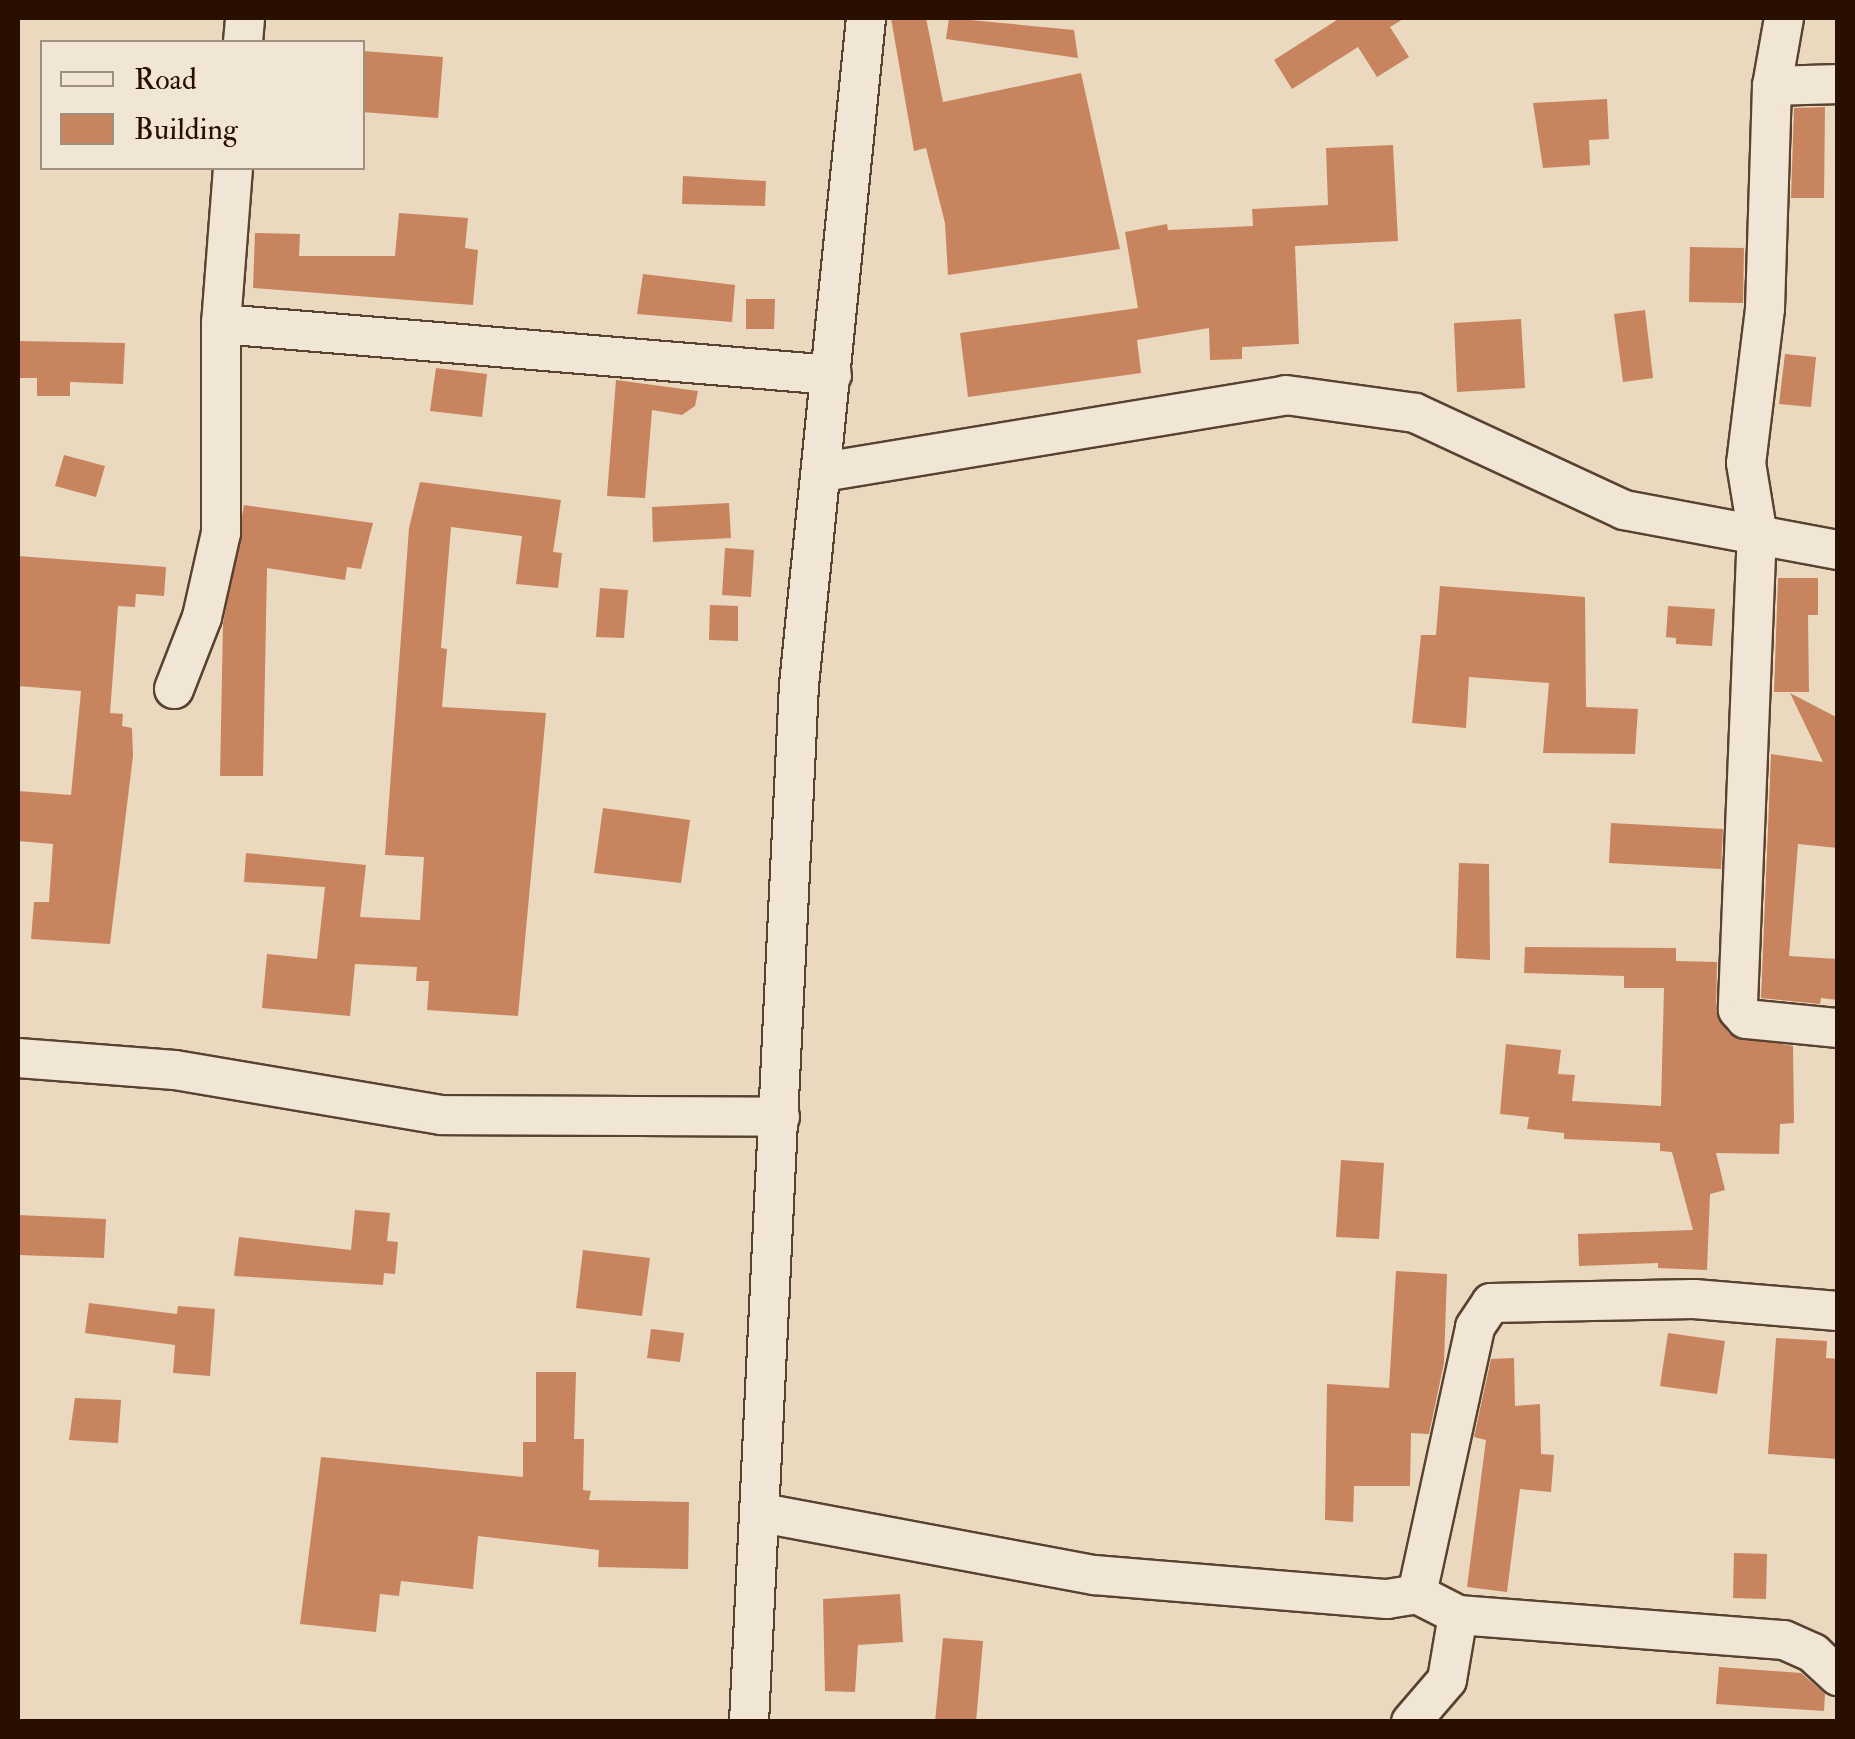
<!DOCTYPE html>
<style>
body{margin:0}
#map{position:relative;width:1855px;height:1739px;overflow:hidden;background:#ead9be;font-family:"IM FELL Double Pica",serif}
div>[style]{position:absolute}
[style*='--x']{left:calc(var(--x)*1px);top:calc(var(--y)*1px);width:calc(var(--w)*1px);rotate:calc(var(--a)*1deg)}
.building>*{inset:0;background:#c7845f}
.roads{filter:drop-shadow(2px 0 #594230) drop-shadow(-2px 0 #594230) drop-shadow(0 2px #594230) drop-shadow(0 -2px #594230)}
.minor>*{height:38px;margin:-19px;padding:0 19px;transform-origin:19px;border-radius:19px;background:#f1e6d5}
span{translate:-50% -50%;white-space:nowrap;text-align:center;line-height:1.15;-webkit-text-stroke:8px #f1e6d5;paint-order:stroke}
.frame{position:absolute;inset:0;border:20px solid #290f00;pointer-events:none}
.legend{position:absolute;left:40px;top:40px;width:325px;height:130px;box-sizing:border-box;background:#f1e6d5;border:2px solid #a19080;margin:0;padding:12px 18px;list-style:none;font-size:30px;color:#290f00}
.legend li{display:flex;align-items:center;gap:20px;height:50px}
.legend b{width:50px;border:2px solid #a19080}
</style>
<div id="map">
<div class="building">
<div style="clip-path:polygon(891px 18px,926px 18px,943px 102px,1081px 73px,1120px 249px,948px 275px,945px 223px,926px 148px,914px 151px)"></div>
<div style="clip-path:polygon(949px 18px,1074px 30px,1078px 58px,946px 39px)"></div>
<div style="clip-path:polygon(1340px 18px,1405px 18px,1390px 27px,1409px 57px,1377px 77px,1358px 47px,1292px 89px,1274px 60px)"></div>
<div style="clip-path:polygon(362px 51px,443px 57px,438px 118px,362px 112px)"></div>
<div style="clip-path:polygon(1607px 99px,1609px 139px,1589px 140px,1590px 165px,1543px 168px,1533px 103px)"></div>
<div style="clip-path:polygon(1825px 107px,1824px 198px,1791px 198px,1794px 108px)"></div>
<div style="clip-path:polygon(1393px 145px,1398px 241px,1295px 246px,1299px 344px,1242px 347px,1242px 359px,1210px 360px,1209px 328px,1137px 340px,1141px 373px,968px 397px,960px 333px,1138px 308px,1125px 232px,1167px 224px,1168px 230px,1253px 226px,1252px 209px,1328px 205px,1326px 148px)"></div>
<div style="clip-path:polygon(683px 176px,766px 181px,765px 206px,682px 204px)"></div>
<div style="clip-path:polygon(399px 213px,468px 218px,465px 248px,478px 250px,473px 305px,253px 288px,255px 233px,300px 234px,299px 256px,395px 256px)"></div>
<div style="clip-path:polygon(1690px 247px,1744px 248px,1743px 303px,1689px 302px)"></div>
<div style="clip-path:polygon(643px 274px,735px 285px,732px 322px,637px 314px)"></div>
<div style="clip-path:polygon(746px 299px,775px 299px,774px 329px,746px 329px)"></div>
<div style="clip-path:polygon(1645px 310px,1653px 378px,1623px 382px,1614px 314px)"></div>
<div style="clip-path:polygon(1521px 319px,1525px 388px,1457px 392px,1454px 323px)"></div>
<div style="clip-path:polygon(18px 341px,125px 343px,123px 384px,70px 382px,70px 396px,37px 396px,37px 378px,18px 378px)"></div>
<div style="clip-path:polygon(1785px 354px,1816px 357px,1811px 407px,1779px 404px)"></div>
<div style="clip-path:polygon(436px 368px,487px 374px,482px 417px,430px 411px)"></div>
<div style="clip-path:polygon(616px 380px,698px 391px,695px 406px,682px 415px,652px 410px,645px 498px,607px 496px)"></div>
<div style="clip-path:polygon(64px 455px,105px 466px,96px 497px,55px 486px)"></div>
<div style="clip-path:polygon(420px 482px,561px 500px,553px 552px,562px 553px,558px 588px,516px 584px,522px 536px,451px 527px,441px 648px,447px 649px,442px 707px,546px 713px,518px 1016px,427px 1010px,429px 981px,416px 981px,417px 967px,355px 964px,350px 1016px,262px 1008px,267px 954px,317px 959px,325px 887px,244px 882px,246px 853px,366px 865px,360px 917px,420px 920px,424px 857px,385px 855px,409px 528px)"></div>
<div style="clip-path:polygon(729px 503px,731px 538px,653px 542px,652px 507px)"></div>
<div style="clip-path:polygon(244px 505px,373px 523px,361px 569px,347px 567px,345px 580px,267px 568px,263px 776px,220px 776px,223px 624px)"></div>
<div style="clip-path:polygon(725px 548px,754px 550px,751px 597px,722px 595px)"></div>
<div style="clip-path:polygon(18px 556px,166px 567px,164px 596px,136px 594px,135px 607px,118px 606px,110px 713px,123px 714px,122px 726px,132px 728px,133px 756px,110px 944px,31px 939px,34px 902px,49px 902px,53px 844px,18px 841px,18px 791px,71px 795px,81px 691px,18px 686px)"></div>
<div style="clip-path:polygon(1778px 578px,1818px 578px,1818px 615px,1808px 615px,1809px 692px,1774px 692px)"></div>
<div style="clip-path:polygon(1440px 586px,1585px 597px,1586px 707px,1638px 709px,1635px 754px,1543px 753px,1549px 683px,1469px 677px,1466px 728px,1412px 723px,1421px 635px,1436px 635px)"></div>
<div style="clip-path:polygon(600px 588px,628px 590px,624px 638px,596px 637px)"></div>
<div style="clip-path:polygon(710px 605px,738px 606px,738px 641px,709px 640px)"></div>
<div style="clip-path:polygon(1668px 606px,1715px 609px,1712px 646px,1676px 644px,1676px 638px,1666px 637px)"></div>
<div style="clip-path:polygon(1790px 693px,1838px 718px,1838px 848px,1798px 844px,1789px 956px,1838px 959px,1838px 1000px,1821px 998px,1820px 1004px,1761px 998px,1771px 754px,1823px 762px)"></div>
<div style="clip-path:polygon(603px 808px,690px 820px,681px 883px,594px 873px)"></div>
<div style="clip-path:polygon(1611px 823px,1723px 829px,1721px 869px,1609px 863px)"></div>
<div style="clip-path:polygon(1459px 863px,1489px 864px,1490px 960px,1456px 958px)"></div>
<div style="clip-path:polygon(1525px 947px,1676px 948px,1676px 961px,1717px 962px,1716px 1011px,1729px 1034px,1793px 1046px,1794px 1123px,1780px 1124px,1779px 1154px,1716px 1153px,1725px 1190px,1710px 1194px,1707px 1270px,1658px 1268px,1658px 1263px,1579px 1266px,1578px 1234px,1693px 1230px,1672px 1152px,1660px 1151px,1660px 1143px,1564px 1139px,1564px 1133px,1527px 1129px,1529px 1117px,1500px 1114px,1506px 1044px,1561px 1050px,1558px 1074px,1575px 1075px,1572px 1101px,1661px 1106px,1664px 988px,1624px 988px,1624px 976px,1524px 973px)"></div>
<div style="clip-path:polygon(1341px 1160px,1384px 1163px,1379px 1239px,1336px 1237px)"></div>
<div style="clip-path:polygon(355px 1210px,390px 1213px,387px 1241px,398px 1242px,395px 1274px,384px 1273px,383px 1285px,234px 1276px,239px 1237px,351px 1250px)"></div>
<div style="clip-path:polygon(18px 1215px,106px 1219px,104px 1258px,18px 1255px)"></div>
<div style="clip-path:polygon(583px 1250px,650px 1258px,642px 1316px,576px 1308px)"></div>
<div style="clip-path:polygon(1396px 1271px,1447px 1274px,1444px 1363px,1429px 1434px,1411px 1433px,1410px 1486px,1354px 1486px,1353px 1522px,1325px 1520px,1327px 1384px,1389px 1388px)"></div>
<div style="clip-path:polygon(89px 1303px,177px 1314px,178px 1306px,215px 1309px,210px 1376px,173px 1373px,175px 1345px,85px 1333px)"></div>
<div style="clip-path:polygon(651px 1329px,684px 1333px,680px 1362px,647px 1358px)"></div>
<div style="clip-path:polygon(1668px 1333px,1725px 1341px,1717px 1394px,1660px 1386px)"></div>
<div style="clip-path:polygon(1776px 1338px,1827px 1341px,1826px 1358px,1838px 1359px,1838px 1459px,1768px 1454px)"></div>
<div style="clip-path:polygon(1514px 1358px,1515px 1406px,1540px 1404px,1541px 1454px,1554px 1455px,1551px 1492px,1520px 1489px,1507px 1592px,1467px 1587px,1486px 1440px,1474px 1437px,1491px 1359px)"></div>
<div style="clip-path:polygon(536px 1372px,576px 1372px,574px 1439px,584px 1439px,583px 1490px,591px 1491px,589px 1500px,689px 1502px,688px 1569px,598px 1567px,599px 1550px,478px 1536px,473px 1589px,401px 1581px,399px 1596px,380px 1594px,376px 1632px,300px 1624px,321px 1457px,523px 1477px,523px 1442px,536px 1442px)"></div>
<div style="clip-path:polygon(75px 1398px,121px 1400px,118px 1443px,69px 1440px)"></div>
<div style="clip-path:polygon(1734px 1553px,1767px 1554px,1766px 1599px,1733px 1598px)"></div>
<div style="clip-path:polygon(900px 1594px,903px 1642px,858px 1645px,855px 1692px,825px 1691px,823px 1599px)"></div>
<div style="clip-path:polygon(943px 1638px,983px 1641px,976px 1722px,935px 1722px)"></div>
<div style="clip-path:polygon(1719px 1667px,1801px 1673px,1825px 1694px,1824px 1711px,1716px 1704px)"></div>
</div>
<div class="roads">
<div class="minor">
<div style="--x:1784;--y:18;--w:69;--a:100"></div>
<div style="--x:1772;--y:86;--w:223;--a:91.8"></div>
<div style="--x:1765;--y:309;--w:155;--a:97"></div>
<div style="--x:1746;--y:463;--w:68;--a:80.7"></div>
<div style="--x:1757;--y:530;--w:480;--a:92.3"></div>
<div style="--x:1738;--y:1010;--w:12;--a:48"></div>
<div style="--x:1746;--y:1019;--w:92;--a:5.6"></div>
<div style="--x:243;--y:42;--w:24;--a:-85"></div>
<div style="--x:1772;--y:86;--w:66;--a:-1.7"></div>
<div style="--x:221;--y:324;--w:613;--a:4.77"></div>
<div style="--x:823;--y:472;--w:469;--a:-9.4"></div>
<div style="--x:1286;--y:395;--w:130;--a:7.9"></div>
<div style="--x:1415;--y:413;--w:230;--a:24.9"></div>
<div style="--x:1624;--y:510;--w:218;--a:10.6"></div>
<div style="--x:174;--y:689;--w:77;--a:-68.7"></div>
<div style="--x:202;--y:617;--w:86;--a:-77.3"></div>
<div style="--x:221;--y:533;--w:209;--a:-90"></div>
<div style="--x:221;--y:324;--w:156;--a:-85.6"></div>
<div style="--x:18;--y:1058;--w:157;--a:4.4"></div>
<div style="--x:175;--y:1070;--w:270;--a:9.6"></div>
<div style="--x:441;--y:1115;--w:339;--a:0.3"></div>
<div style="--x:762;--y:1513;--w:338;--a:10.6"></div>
<div style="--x:1094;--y:1575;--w:294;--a:4.7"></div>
<div style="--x:1387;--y:1599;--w:30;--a:-9"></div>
<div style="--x:1417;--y:1594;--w:46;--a:27.1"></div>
<div style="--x:1458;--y:1615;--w:327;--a:4.4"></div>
<div style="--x:1784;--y:1640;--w:32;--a:24"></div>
<div style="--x:1813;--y:1653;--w:34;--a:43"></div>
<div style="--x:1417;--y:1594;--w:273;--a:-77.7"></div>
<div style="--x:1475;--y:1327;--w:29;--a:-56"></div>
<div style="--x:1491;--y:1303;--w:203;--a:-1.1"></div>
<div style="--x:1694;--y:1299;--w:144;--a:4.8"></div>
<div style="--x:749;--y:1722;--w:1038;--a:-87.24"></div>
<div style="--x:799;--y:685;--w:670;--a:-84.26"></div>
<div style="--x:1411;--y:1722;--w:55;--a:-49.4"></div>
<div style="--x:1447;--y:1680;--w:66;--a:-80.4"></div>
</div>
</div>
<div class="frame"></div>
<ul class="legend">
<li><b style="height:12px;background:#f1e6d5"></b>Road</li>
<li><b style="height:28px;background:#c7845f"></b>Building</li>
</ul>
</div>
